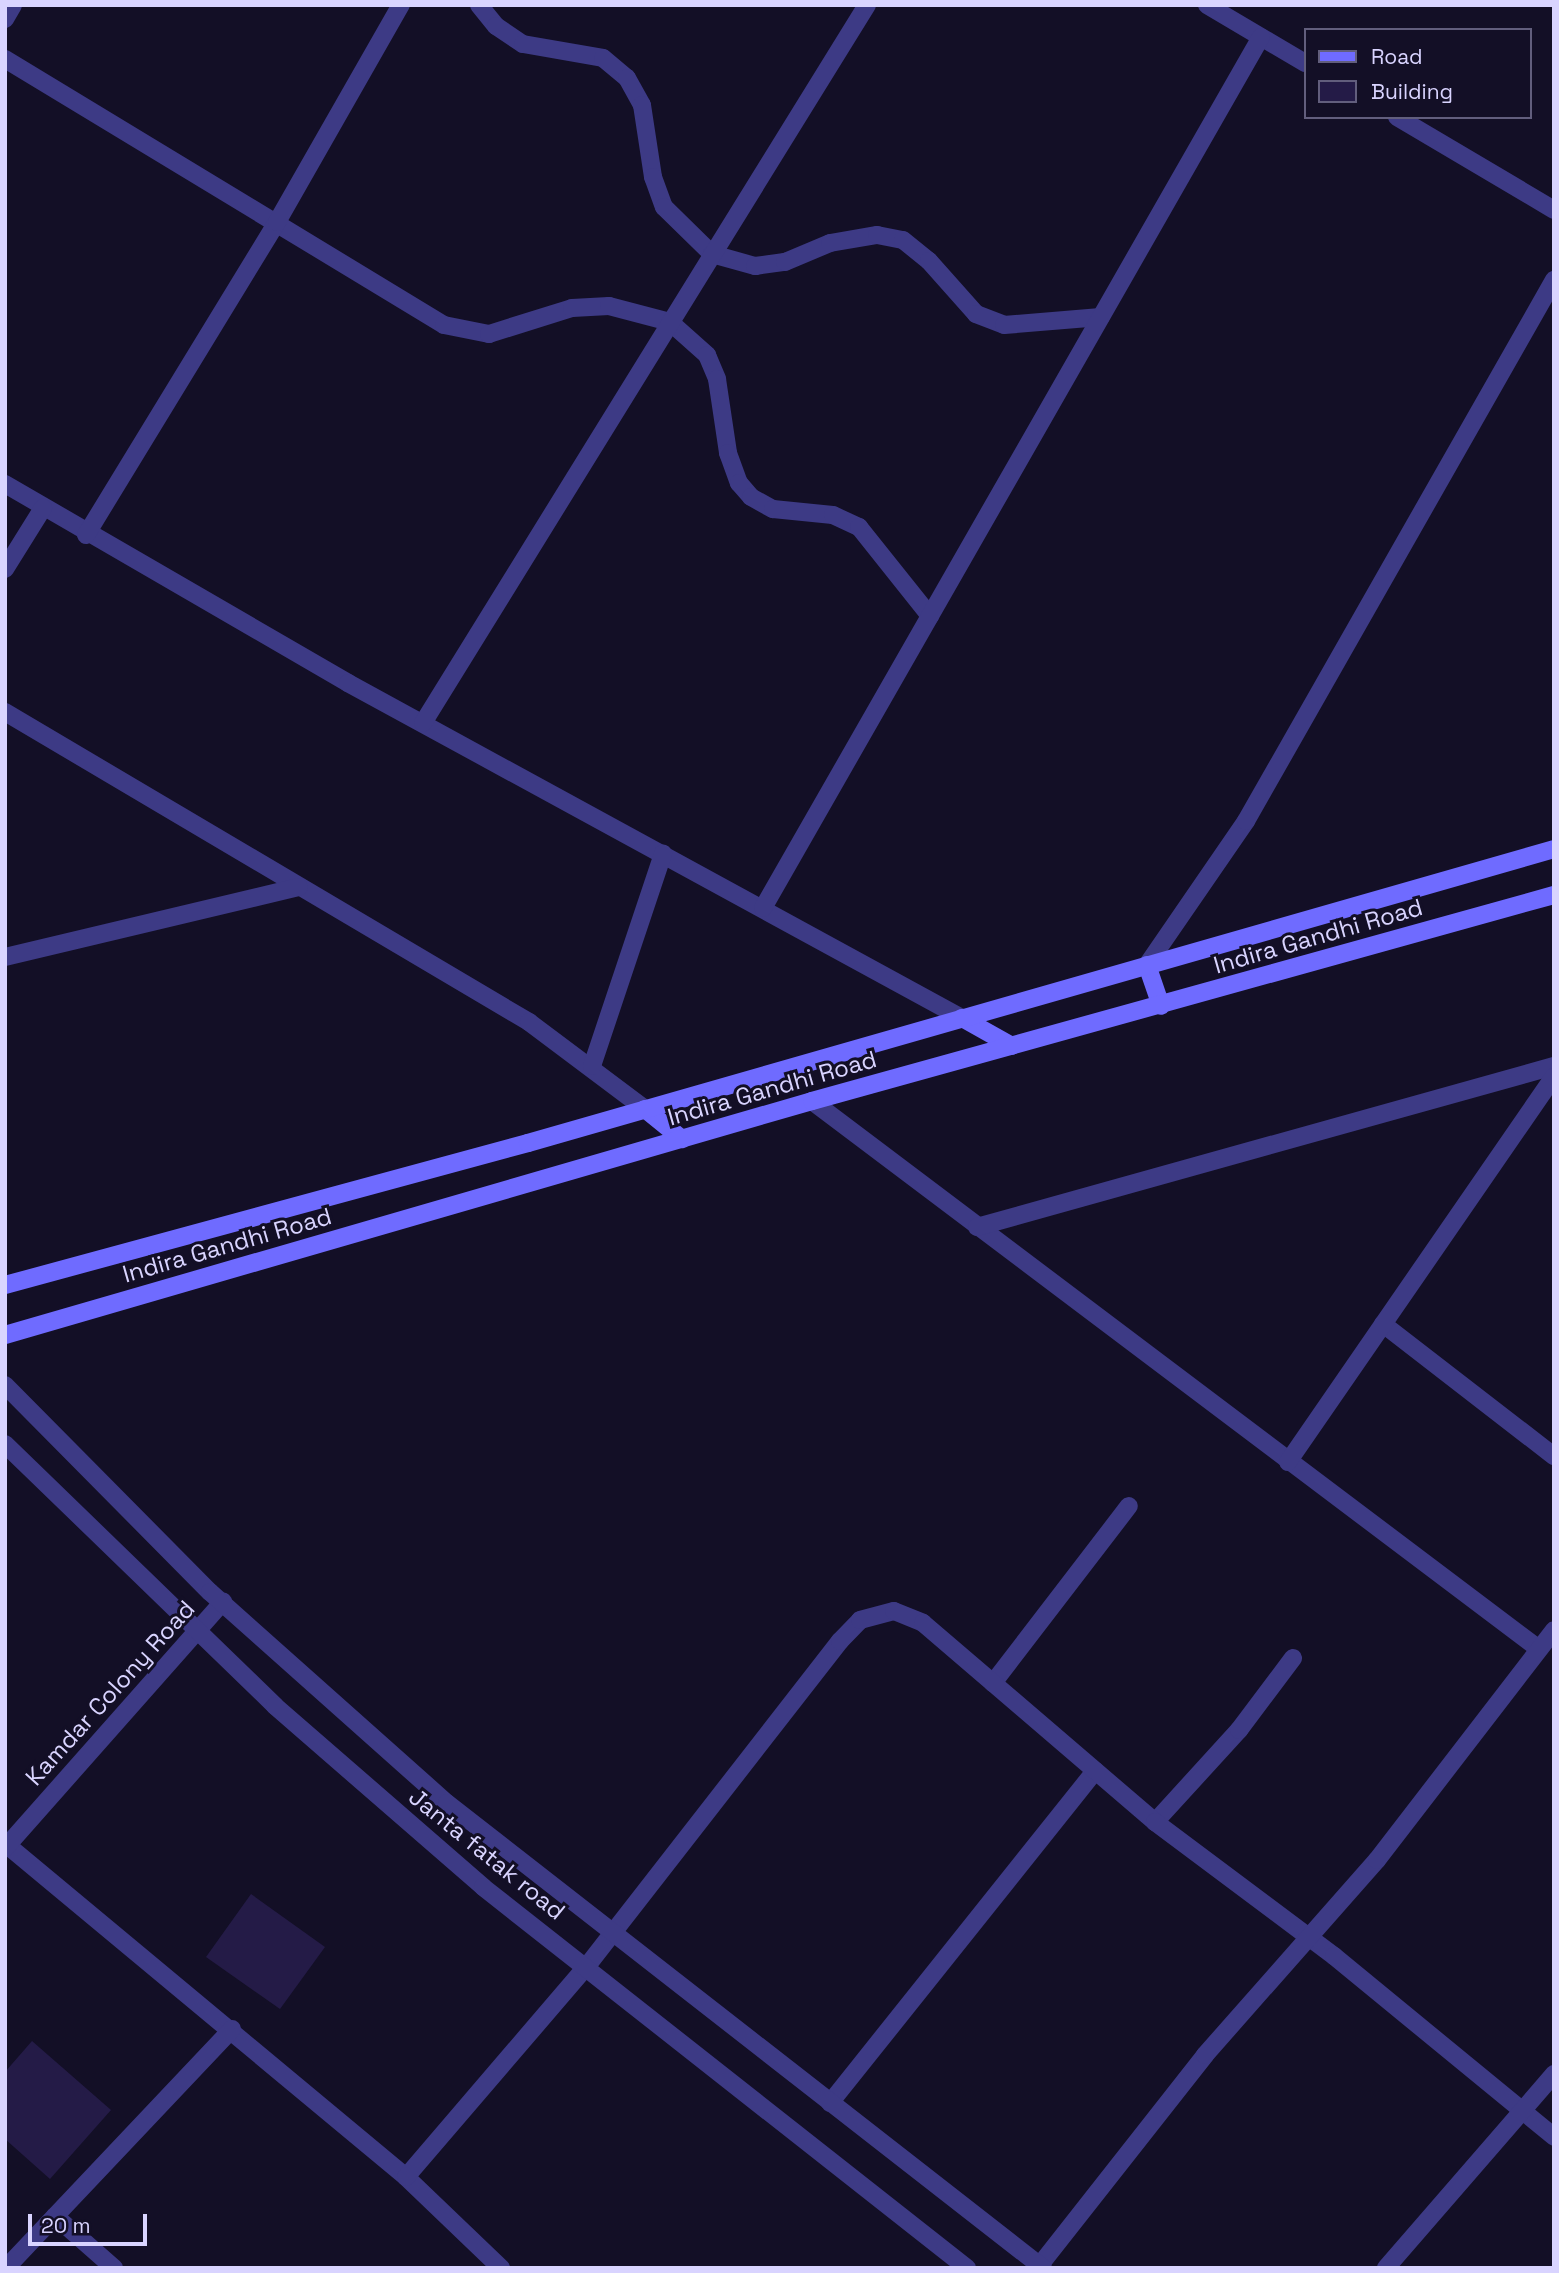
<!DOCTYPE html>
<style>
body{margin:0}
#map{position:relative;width:1559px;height:2273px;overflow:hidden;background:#130f26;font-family:"Space Grotesk",sans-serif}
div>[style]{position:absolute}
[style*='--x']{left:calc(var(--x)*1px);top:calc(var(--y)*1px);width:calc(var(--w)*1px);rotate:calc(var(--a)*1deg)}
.building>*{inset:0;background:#241b47}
.minor>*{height:18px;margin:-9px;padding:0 9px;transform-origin:9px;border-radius:9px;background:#3d3a85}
.tertiary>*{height:18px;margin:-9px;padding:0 9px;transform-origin:9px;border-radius:9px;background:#3d3a85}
.secondary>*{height:18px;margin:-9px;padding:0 9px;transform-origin:9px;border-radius:9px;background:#6f6bff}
span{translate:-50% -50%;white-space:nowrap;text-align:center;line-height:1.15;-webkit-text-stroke:6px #130f26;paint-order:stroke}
.street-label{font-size:24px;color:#d9d4ff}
.frame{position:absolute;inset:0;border:7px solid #d9d4ff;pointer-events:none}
.legend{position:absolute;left:1304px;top:28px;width:228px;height:91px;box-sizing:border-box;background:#130f26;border:2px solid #625e7d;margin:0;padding:9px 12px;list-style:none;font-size:21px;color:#d9d4ff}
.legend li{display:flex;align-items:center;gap:14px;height:35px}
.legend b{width:35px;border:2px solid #625e7d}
.scale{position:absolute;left:28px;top:2214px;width:119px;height:32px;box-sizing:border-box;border:4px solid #d9d4ff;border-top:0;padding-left:9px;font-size:21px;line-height:24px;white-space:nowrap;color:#d9d4ff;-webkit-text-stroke:5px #130f26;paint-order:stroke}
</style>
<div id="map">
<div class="building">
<div style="clip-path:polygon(251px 1894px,325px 1947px,280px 2009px,206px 1957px)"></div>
<div style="clip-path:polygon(32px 2041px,111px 2110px,50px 2179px,5px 2139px,5px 2072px)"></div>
</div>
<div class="minor">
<div style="--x:479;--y:5;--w:27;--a:51"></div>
<div style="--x:496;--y:26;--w:32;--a:34"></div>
<div style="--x:523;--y:44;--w:81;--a:9.9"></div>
<div style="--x:603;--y:58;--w:31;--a:40"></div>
<div style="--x:627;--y:78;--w:31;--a:61"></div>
<div style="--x:642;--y:105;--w:73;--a:81.3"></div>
<div style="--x:653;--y:177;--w:32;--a:70"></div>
<div style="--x:664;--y:207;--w:67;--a:44.4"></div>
<div style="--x:712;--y:254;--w:45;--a:15.6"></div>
<div style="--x:755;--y:266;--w:30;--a:-8"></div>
<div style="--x:785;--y:262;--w:49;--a:-22.9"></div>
<div style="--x:830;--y:243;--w:48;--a:-9.7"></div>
<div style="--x:877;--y:235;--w:26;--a:11"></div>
<div style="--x:903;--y:240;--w:33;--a:39"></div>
<div style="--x:929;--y:261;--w:71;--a:48.4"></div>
<div style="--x:976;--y:314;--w:30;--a:21"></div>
<div style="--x:1004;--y:325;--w:97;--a:-4.7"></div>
<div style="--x:1207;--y:5;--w:114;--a:30.6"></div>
<div style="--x:5;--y:19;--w:16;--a:-60"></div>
<div style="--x:5;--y:59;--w:513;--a:31.21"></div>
<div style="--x:444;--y:325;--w:46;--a:11.3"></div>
<div style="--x:489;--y:334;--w:87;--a:-17.4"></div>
<div style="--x:572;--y:308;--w:37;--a:-3"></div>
<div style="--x:609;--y:306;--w:63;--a:14.7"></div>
<div style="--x:670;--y:322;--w:50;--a:41.7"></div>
<div style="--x:707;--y:355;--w:26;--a:67"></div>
<div style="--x:717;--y:379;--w:75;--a:81.5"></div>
<div style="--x:728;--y:453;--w:32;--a:70"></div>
<div style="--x:739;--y:483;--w:18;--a:49"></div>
<div style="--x:751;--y:497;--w:25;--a:29"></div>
<div style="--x:773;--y:509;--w:60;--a:5.7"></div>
<div style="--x:833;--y:515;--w:29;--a:25"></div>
<div style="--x:859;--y:527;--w:114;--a:51.4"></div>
<div style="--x:1397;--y:117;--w:182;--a:30.6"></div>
<div style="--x:5;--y:484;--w:397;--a:30.1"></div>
<div style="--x:348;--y:683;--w:699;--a:28.62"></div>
<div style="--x:86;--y:535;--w:367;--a:-58.6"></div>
<div style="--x:277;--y:222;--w:250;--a:-60.3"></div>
<div style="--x:5;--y:569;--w:72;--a:-58.1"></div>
<div style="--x:5;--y:712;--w:609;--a:30.61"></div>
<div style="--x:529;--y:1022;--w:145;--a:36.9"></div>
<div style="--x:423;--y:723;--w:844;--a:-58.27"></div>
<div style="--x:763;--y:908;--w:1003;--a:-60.24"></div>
<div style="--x:5;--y:957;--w:302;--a:-13.4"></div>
<div style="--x:1147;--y:965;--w:175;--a:-55.5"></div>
<div style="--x:1246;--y:821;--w:623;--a:-60.35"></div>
<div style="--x:592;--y:1066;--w:224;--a:-71.5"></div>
<div style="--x:812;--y:1101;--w:910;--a:37.01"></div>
<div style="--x:977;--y:1227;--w:599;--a:-15.59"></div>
<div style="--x:1383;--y:1324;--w:216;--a:37.7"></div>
<div style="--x:1288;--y:1462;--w:468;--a:-55.4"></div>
<div style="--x:993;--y:1683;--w:223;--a:-52.5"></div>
<div style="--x:1155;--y:1822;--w:125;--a:-47.6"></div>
<div style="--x:1239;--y:1730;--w:90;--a:-53.1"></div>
<div style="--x:7;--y:1845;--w:519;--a:39.76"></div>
<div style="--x:406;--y:2177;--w:132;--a:43.8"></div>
<div style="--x:5;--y:1848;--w:329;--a:-48.5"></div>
<div style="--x:830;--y:2103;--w:425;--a:-51.4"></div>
<div style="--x:406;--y:2177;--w:278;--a:-49.4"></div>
<div style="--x:587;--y:1966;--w:412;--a:-52.1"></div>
<div style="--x:840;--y:1641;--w:29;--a:-46"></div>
<div style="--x:860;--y:1620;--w:35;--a:-15"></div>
<div style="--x:894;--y:1611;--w:31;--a:22"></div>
<div style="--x:923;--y:1623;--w:306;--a:40.6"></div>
<div style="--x:1155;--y:1822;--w:224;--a:36.8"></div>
<div style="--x:1334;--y:1956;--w:285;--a:39.4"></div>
<div style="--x:55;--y:2216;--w:79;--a:41.4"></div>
<div style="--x:1040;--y:2265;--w:267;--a:-51.8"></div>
<div style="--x:1205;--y:2055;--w:260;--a:-48.6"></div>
<div style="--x:1377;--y:1860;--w:290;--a:-52.4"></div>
<div style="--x:6;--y:2268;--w:329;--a:-46.6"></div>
<div style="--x:1386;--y:2268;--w:257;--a:-49.1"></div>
</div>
<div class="tertiary">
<div style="--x:5;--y:1385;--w:291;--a:45.3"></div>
<div style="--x:210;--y:1592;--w:317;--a:41.7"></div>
<div style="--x:447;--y:1803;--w:756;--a:37.96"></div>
<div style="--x:5;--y:1444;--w:376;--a:44.1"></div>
<div style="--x:275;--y:1706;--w:276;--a:41"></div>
<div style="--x:483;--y:1887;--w:616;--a:38.21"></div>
</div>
<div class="secondary">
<div style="--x:1147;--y:965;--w:43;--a:71.1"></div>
<div style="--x:962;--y:1018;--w:57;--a:29.2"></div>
<div style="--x:645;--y:1109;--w:48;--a:39"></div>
<div style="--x:5;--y:1285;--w:542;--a:-15.19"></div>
<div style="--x:528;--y:1143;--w:1067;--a:-15.99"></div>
<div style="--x:5;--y:1335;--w:840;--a:-16.17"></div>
<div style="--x:812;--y:1101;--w:770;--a:-15.52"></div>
</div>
<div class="street-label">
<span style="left:1318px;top:936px;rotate:-16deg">Indira Gandhi Road</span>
<span style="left:772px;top:1088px;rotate:-16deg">Indira Gandhi Road</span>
<span style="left:227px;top:1245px;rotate:-16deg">Indira Gandhi Road</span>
<span style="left:110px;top:1693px;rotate:-48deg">Kamdar Colony Road</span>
<span style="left:487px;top:1854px;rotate:39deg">Janta fatak road</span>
</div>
<div class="frame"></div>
<ul class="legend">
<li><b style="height:9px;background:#6f6bff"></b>Road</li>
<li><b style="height:19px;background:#241b47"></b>Building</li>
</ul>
<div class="scale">20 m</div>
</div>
